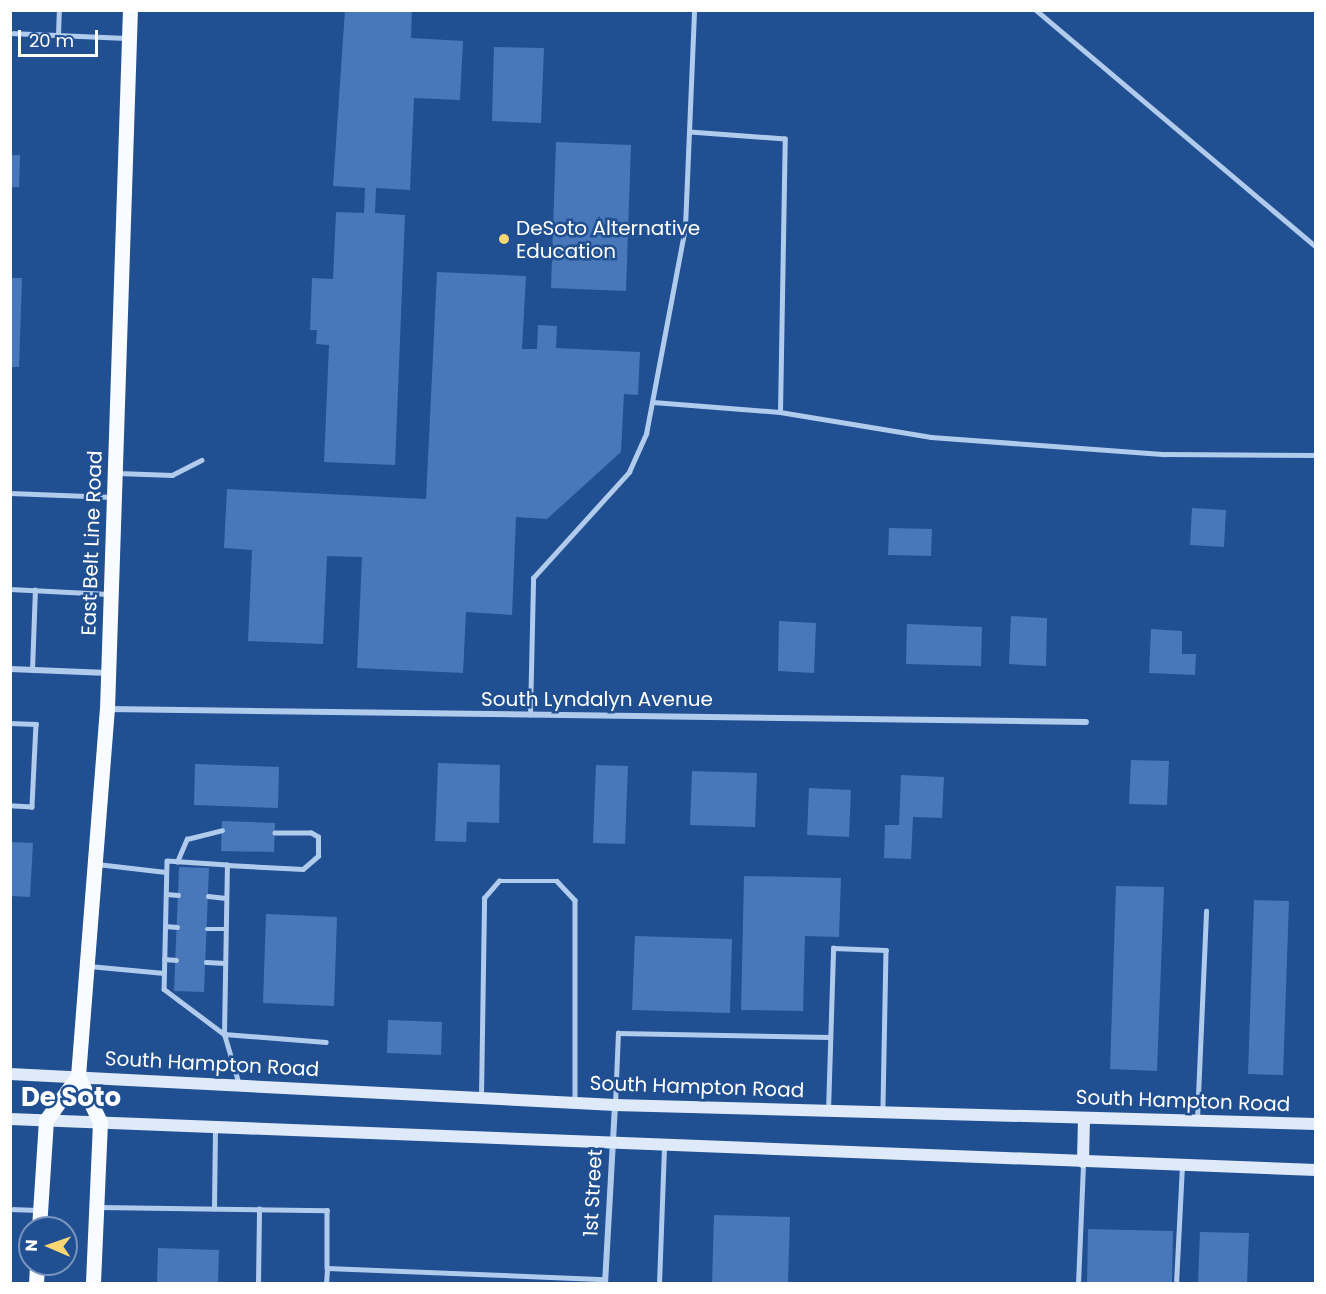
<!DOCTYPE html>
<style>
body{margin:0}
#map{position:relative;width:1326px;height:1294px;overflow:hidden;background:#204f92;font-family:Poppins,sans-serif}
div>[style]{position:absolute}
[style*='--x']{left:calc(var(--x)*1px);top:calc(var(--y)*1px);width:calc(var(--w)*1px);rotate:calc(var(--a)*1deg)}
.building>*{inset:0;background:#4878b9}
.lane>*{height:4.5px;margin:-2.25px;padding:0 2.25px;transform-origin:2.25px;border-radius:2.25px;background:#b1cbed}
.street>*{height:6px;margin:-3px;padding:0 3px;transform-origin:3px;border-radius:3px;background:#b1cbed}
.secondary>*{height:12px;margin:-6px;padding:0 6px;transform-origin:6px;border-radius:6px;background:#dee9fa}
.primary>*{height:15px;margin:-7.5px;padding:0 7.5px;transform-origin:7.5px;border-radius:7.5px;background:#f8fbff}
.dots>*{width:16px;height:16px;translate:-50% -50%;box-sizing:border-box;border:3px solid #204f92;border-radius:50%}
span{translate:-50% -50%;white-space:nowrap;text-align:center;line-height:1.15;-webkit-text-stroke:5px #204f92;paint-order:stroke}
.poi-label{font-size:20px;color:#fff}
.left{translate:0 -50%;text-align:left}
.street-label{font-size:20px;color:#fff}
.district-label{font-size:26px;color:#fff;font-weight:700}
.frame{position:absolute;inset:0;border:12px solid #fff;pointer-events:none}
.north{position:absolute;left:18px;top:1216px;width:60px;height:60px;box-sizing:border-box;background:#204f92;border:2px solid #7995be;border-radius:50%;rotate:272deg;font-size:16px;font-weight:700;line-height:24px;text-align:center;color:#fff}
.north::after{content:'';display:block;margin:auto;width:21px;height:27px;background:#fbd672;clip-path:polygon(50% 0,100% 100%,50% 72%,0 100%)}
.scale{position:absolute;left:18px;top:30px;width:80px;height:27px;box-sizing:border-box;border:3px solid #fff;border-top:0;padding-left:8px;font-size:18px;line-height:21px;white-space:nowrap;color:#fff;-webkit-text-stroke:4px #204f92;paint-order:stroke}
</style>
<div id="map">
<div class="building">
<div style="clip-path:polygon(345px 10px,412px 10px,411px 38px,463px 41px,460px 100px,414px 98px,410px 190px,376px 188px,375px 213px,405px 215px,395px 465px,324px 462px,329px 345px,316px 344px,317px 330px,310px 330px,312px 278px,333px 279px,336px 212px,364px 213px,365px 188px,333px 186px)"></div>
<div style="clip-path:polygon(494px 47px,544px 48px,541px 123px,492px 121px)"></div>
<div style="clip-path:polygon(556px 142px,631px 145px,626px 291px,551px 288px)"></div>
<div style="clip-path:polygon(10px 155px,20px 155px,19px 187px,10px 187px)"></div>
<div style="clip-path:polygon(437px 272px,526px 276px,522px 349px,537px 349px,538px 325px,557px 326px,556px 348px,640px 352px,638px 395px,624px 394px,621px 452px,547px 519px,516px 517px,512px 615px,466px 612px,463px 673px,357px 668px,362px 557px,327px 556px,323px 644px,248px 641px,252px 550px,224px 548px,227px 489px,426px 499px)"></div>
<div style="clip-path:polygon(10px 278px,22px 278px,19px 367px,10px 367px)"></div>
<div style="clip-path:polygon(1192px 508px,1226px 510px,1224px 547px,1190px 545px)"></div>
<div style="clip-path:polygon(889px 528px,932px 529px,931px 556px,888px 555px)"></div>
<div style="clip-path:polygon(1011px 616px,1047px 618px,1046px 666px,1009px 664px)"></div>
<div style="clip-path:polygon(779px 621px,816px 623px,814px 673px,778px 671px)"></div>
<div style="clip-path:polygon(907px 624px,982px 627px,981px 666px,906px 664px)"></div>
<div style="clip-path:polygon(1151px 629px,1182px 631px,1182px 654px,1196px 654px,1195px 675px,1149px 673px)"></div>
<div style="clip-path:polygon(1131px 760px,1169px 761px,1167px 805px,1129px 804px)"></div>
<div style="clip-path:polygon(438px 763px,500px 765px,499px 823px,467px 822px,466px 842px,435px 841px)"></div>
<div style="clip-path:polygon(195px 764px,279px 767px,278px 808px,194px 805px)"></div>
<div style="clip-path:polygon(596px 765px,628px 766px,625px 844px,593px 843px)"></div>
<div style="clip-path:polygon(692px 771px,757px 773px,755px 827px,690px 825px)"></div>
<div style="clip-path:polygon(901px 775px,944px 777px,942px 818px,913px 817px,911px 859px,884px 858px,885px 825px,899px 825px)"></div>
<div style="clip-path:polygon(809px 788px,851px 790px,849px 837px,807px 835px)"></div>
<div style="clip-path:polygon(222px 821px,275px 823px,274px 852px,221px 851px)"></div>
<div style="clip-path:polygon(10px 842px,33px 843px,30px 897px,10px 896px)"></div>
<div style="clip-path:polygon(179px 867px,209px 868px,204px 992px,174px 991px)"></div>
<div style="clip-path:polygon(744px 876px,841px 878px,839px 937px,805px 936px,803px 1011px,741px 1010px)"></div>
<div style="clip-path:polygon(1116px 886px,1164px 887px,1157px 1071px,1110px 1069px)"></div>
<div style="clip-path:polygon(1254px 900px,1289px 901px,1283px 1075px,1248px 1074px)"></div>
<div style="clip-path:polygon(266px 914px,337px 917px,334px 1006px,263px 1003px)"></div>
<div style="clip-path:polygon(635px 936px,732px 939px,730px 1013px,632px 1010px)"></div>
<div style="clip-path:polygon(388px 1020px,442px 1022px,441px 1055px,387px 1053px)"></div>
<div style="clip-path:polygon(714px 1215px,790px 1217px,788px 1284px,712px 1284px)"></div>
<div style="clip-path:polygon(1088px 1229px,1173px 1231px,1172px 1284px,1087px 1284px)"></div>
<div style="clip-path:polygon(1200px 1232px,1249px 1233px,1247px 1284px,1198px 1284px)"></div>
<div style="clip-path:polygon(158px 1248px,219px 1250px,218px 1284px,157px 1284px)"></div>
</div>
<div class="lane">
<div style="--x:1036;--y:10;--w:367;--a:40.2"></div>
<div style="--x:10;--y:33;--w:116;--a:2.5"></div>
<div style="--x:58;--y:35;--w:25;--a:-88"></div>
<div style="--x:653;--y:402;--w:127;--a:4.5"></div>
<div style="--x:780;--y:412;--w:273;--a:-89"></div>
<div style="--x:785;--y:139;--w:95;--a:-175.8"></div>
<div style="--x:780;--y:412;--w:153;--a:9.4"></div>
<div style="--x:931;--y:437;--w:235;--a:4.2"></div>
<div style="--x:1165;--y:454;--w:151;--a:0.4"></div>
<div style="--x:118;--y:473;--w:54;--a:2.1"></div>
<div style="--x:172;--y:475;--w:33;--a:-27"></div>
<div style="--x:10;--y:493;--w:103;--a:2.2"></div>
<div style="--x:10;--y:589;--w:98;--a:2.9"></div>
<div style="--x:32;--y:670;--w:80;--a:-87.9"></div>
<div style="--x:530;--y:715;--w:137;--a:-88.7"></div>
<div style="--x:533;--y:578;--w:143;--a:-47.8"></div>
<div style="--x:629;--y:472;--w:42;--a:-65.9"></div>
<div style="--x:646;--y:434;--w:211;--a:-79.3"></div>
<div style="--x:685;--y:227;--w:217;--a:-87.6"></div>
<div style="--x:10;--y:723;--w:26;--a:2"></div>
<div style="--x:36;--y:724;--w:83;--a:92.8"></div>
<div style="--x:32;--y:807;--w:22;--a:-177"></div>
<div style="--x:177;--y:862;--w:25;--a:-67"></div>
<div style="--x:187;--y:839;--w:36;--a:-14"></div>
<div style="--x:97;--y:864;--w:69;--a:6.6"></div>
<div style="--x:227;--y:865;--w:76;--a:3"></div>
<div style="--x:303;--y:869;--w:20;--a:-41"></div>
<div style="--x:318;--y:856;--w:19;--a:-90"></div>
<div style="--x:318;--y:837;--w:8;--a:-150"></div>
<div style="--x:311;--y:833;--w:36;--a:180"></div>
<div style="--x:166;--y:894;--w:12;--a:5"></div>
<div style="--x:208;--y:896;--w:18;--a:6"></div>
<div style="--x:165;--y:926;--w:12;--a:5"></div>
<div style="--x:207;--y:929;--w:18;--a:0"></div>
<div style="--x:164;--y:959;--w:12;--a:5"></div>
<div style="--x:206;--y:962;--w:19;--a:3"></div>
<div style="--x:89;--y:966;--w:75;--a:5.3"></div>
<div style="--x:239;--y:1085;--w:53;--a:-106.4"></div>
<div style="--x:224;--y:1034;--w:169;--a:-89"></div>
<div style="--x:227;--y:865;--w:60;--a:-176.2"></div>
<div style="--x:167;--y:861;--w:128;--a:91.3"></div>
<div style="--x:164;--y:989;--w:75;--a:36.9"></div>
<div style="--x:224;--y:1034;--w:102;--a:4.5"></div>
<div style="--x:481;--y:1096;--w:198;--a:-89.1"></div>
<div style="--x:484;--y:898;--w:23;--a:-49"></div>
<div style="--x:499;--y:881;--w:58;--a:0"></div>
<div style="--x:557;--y:881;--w:26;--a:47"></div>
<div style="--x:575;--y:900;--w:203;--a:90"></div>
<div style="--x:615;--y:1104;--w:71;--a:-87.6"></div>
<div style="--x:618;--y:1033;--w:212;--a:1.1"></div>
<div style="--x:828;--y:1111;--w:163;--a:-88.2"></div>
<div style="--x:833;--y:948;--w:53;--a:2.2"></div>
<div style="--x:886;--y:950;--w:160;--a:91.1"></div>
<div style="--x:1197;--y:1119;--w:208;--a:-87.5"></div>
<div style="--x:99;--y:1207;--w:228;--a:0.8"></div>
<div style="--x:327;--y:1210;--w:58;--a:90"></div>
<div style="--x:10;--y:1209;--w:28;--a:2"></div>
<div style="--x:214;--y:1209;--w:82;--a:-89.3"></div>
<div style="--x:258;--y:1284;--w:75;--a:-89.2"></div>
<div style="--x:326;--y:1284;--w:16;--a:-86"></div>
<div style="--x:327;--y:1268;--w:278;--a:2.3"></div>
<div style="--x:659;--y:1284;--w:136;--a:-87.9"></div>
<div style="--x:1078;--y:1284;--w:119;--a:-87.6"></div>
<div style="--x:1176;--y:1284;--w:118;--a:-87.1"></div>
</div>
<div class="street">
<div style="--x:10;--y:669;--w:98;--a:2.3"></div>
<div style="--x:108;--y:709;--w:978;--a:0.76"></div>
<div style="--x:605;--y:1284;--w:179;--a:-86.8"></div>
</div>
<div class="secondary">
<div style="--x:10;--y:1074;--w:606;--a:2.93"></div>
<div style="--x:615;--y:1105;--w:701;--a:1.55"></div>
<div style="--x:10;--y:1119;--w:1307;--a:2.24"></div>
<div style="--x:1083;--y:1162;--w:44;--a:-88.7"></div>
</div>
<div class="primary">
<div style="--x:78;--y:1076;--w:368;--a:-85.5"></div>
<div style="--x:107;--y:709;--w:699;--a:-88.12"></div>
<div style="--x:78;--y:1076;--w:51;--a:64.4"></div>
<div style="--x:100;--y:1122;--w:162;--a:92.5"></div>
<div style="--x:39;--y:1228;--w:108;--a:-86.3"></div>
<div style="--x:46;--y:1120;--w:54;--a:-54"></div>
<div style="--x:36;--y:1284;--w:20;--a:-87"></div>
</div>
<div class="dots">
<div style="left:504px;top:239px;background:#fbd672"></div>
</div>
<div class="poi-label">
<span class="left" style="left:516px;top:240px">DeSoto Alternative<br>Education</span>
</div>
<div class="street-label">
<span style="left:92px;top:543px;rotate:-88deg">East Belt Line Road</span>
<span style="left:597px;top:699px">South Lyndalyn Avenue</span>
<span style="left:212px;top:1064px;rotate:3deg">South Hampton Road</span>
<span style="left:697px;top:1087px;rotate:2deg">South Hampton Road</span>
<span style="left:1183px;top:1101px;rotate:2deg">South Hampton Road</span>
<span style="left:593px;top:1193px;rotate:-87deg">1st Street</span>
</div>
<div class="district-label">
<span style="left:71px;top:1098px">De Soto</span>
</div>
<div class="frame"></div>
<div class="north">N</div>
<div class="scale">20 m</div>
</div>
